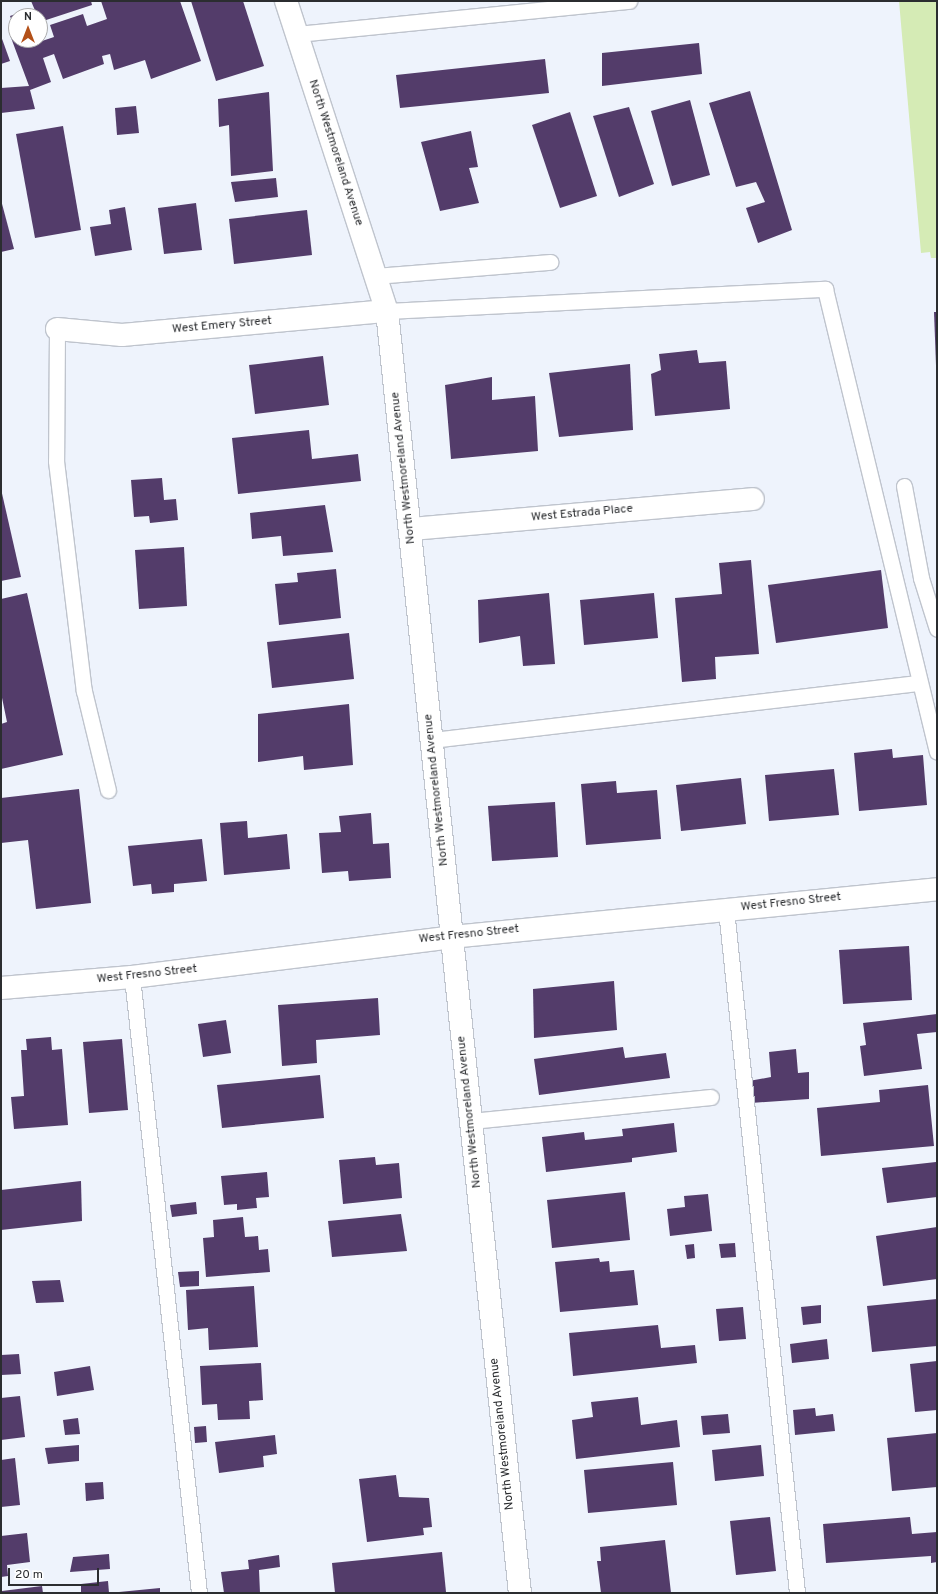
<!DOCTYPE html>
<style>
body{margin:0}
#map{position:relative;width:938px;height:1594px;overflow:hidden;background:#eef3fc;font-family:Overpass,sans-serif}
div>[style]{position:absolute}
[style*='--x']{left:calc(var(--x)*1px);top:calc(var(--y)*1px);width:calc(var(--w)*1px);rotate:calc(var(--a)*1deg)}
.green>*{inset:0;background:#d5ebb5}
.building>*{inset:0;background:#533c6a}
.roads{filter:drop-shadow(1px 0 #bfc4cd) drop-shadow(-1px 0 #bfc4cd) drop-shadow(0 1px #bfc4cd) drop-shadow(0 -1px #bfc4cd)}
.lane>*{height:15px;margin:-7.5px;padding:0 7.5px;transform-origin:7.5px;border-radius:7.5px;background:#fff}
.street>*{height:22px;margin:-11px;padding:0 11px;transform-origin:11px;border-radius:11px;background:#fff}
span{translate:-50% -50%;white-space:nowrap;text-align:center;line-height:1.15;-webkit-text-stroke:4px #fff;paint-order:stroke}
.street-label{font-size:12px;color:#2b2d30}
.frame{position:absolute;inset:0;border:2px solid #2b2d30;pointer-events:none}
.north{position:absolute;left:8px;top:8px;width:40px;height:40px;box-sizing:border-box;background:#fff;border:1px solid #aaabac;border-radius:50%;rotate:0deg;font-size:11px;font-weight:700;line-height:16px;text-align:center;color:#2b2d30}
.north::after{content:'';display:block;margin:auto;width:14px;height:18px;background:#b35018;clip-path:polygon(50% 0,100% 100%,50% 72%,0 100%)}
.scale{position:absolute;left:8px;top:1568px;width:91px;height:18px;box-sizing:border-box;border:2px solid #2b2d30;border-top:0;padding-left:5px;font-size:12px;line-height:14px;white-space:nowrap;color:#2b2d30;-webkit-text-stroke:3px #fff;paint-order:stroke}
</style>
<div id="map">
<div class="green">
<div style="clip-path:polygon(899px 1px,937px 1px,937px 258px,931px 258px,930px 252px,921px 253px)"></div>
</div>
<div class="building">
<div style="clip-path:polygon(31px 1px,91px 1px,92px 5px,40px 22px)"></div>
<div style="clip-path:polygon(101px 1px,180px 1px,201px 61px,151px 79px,145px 60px,114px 70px,110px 54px,102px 56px,104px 64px,63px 79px,54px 54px,43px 58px,51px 82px,30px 90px,35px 109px,1px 113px,1px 88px,29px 86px,10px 35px,16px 33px,16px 40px,39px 42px,54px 37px,50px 25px,83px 14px,87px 26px,107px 19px)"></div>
<div style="clip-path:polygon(191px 1px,243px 1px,264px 66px,216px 81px)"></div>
<div style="clip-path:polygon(27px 10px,29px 16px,16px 16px,16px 32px,10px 16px)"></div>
<div style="clip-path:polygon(1px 36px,10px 61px,1px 64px)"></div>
<div style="clip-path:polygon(699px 43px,702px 74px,602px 86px,602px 53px)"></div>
<div style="clip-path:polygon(545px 59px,549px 93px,400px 108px,396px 75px)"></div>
<div style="clip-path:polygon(750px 91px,792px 230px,758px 243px,746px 208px,765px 202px,756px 182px,736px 187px,709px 103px)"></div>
<div style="clip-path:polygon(269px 92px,273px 171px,231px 176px,229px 125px,219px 127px,218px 99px)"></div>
<div style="clip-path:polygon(690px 100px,710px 175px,672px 186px,651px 111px)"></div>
<div style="clip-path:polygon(136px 106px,139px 133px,117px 135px,115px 108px)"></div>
<div style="clip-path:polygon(629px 107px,654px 184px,619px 197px,593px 116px)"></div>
<div style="clip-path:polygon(570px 112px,597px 196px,560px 208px,532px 125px)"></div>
<div style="clip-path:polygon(63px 126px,81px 230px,35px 238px,16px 134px)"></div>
<div style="clip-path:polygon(471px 131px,478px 167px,469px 168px,479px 203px,440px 211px,421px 142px)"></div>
<div style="clip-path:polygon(276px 178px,278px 197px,235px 202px,231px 182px)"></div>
<div style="clip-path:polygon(1px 200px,14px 249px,1px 252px)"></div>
<div style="clip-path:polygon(196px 203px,202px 250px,164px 254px,158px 208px)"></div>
<div style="clip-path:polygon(125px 207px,132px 250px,95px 256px,90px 227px,111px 224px,109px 210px)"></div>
<div style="clip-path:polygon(307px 210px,312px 255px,234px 264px,229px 219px)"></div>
<div style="clip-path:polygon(934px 312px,937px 312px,937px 365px,936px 365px)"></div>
<div style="clip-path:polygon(697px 350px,699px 363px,726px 361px,730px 409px,655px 416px,651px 374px,661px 370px,659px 354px)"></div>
<div style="clip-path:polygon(323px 356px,329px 405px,255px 414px,249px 365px)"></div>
<div style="clip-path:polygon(630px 364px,633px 430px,559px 437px,549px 373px)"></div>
<div style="clip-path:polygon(492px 377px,492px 400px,535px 396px,538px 451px,451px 459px,445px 385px)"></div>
<div style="clip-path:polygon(309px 430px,312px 459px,358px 454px,361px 481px,238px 494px,232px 438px)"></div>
<div style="clip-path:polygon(162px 478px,164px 500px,176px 499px,178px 520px,150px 523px,149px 516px,134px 517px,131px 480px)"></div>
<div style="clip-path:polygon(1px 489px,21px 577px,1px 581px)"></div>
<div style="clip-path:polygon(325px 505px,333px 552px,283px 556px,281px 536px,252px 539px,250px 513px)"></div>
<div style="clip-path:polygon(184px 547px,187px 606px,139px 609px,135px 550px)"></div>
<div style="clip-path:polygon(751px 560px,759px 654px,715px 657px,716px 679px,682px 682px,675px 598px,722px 594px,719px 563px)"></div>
<div style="clip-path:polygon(336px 569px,341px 618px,279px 625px,275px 584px,298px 582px,297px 573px)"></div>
<div style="clip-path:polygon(881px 570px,888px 628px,776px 643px,768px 585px)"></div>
<div style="clip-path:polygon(27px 593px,63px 755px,1px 769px,1px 724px,7px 722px,1px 693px,1px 599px)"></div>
<div style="clip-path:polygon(549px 593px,555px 664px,523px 666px,520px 636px,479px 643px,478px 600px)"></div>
<div style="clip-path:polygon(654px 593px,658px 638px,584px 645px,580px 600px)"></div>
<div style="clip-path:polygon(349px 633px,354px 679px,272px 688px,267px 642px)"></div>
<div style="clip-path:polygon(349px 704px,353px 765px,304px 770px,303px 756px,258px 762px,258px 714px)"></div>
<div style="clip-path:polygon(892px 749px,893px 758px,923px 755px,927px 805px,859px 811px,854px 753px)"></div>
<div style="clip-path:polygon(834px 769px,839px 815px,769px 821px,765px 775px)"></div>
<div style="clip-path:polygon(741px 778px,746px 824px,681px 831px,676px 785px)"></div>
<div style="clip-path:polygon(616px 781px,617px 793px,657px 790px,661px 839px,586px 845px,581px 784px)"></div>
<div style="clip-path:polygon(79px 789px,91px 903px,36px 909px,28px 840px,1px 843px,1px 798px)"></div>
<div style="clip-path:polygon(555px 802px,558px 857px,492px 861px,488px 806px)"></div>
<div style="clip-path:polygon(371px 813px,373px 844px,389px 843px,391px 878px,349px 881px,348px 871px,322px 873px,319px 833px,341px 832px,339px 816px)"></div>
<div style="clip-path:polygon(247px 821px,248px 838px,287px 834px,290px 869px,224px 875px,220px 823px)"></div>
<div style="clip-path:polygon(202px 839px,207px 881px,174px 884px,174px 892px,152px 894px,151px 884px,133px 886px,128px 846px)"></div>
<div style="clip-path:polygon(909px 946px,912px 1000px,843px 1004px,839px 950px)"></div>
<div style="clip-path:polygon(614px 981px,617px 1030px,534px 1038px,533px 989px)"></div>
<div style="clip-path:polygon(378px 998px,380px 1035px,316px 1040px,317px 1063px,282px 1066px,278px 1005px)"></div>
<div style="clip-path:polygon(937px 1014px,937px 1032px,917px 1034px,922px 1069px,864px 1076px,860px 1046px,866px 1045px,863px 1023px)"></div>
<div style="clip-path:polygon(226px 1020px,231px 1053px,203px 1057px,198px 1024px)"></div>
<div style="clip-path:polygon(51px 1037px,52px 1050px,62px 1049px,68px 1125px,14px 1129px,11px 1097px,24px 1096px,21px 1050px,27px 1050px,26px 1039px)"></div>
<div style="clip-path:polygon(122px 1039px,128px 1110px,89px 1113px,83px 1042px)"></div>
<div style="clip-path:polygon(623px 1047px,625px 1058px,666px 1053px,670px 1078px,539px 1095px,534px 1059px)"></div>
<div style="clip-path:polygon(796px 1049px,798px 1073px,809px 1072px,809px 1099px,751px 1103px,749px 1081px,771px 1077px,769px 1052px)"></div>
<div style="clip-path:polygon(320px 1075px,324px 1118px,222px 1128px,217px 1085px)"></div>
<div style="clip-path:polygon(928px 1085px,934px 1146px,821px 1156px,817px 1108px,880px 1102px,879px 1090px)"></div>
<div style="clip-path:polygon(674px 1123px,677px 1152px,632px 1158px,632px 1162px,546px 1172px,542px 1137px,584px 1132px,585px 1140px,623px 1136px,622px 1129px)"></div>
<div style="clip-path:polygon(375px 1157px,376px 1165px,399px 1163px,402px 1198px,343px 1204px,339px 1160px)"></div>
<div style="clip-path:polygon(936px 1162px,937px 1197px,887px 1203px,882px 1168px)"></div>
<div style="clip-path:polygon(267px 1172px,269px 1197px,256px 1198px,257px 1208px,237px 1210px,237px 1204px,224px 1205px,221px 1176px)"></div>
<div style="clip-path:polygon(81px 1181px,82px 1221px,1px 1230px,1px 1190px)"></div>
<div style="clip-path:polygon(625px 1192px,630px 1240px,552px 1248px,547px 1200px)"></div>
<div style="clip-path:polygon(708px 1194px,712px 1231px,670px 1236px,667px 1209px,685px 1207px,684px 1196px)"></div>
<div style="clip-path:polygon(196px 1202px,197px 1214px,172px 1217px,170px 1205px)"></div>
<div style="clip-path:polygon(401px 1214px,407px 1251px,332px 1257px,328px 1221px)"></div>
<div style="clip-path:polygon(243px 1217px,245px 1237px,258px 1236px,259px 1250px,268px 1249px,270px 1272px,206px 1277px,203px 1238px,214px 1237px,213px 1220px)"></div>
<div style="clip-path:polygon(937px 1227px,937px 1279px,883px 1286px,876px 1236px)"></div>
<div style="clip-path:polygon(735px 1243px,736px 1257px,721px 1258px,719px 1244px)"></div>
<div style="clip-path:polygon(694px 1244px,695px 1258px,687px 1259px,685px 1245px)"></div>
<div style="clip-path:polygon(599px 1258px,600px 1262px,609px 1261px,610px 1272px,634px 1270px,638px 1305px,560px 1312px,555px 1262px)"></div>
<div style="clip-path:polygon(199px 1271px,199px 1286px,180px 1287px,178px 1272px)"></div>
<div style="clip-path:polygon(60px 1280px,64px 1302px,36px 1303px,32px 1281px)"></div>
<div style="clip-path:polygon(254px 1286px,258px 1347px,209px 1350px,208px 1328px,188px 1330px,186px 1290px)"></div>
<div style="clip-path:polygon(937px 1299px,937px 1346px,872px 1352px,867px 1306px)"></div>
<div style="clip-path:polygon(821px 1305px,821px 1323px,803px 1325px,801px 1307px)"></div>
<div style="clip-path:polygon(743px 1307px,746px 1339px,719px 1341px,716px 1309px)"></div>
<div style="clip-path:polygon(658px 1325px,661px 1348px,695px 1345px,697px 1363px,573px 1376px,569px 1333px)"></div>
<div style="clip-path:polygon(827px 1339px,829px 1359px,792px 1363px,790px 1344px)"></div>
<div style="clip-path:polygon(19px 1354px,21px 1374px,1px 1375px,1px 1355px)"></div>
<div style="clip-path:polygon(937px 1361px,937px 1410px,915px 1412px,910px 1364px)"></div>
<div style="clip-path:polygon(261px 1363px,263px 1400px,249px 1401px,250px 1419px,218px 1420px,217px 1404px,202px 1405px,200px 1366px)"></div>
<div style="clip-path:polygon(90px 1366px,94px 1390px,57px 1396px,54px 1372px)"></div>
<div style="clip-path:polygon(20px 1396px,25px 1437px,1px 1440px,1px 1398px)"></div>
<div style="clip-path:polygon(638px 1397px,641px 1425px,677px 1420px,680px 1447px,576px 1459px,572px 1420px,593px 1417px,591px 1402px)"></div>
<div style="clip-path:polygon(815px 1408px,816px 1416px,833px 1414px,835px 1431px,795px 1435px,793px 1410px)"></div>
<div style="clip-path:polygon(728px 1414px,730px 1433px,703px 1435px,701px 1416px)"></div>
<div style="clip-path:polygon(78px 1418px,80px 1434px,65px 1435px,63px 1420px)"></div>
<div style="clip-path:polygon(206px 1426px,207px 1442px,195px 1443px,194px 1427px)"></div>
<div style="clip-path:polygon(937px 1433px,937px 1487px,892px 1491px,887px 1438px)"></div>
<div style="clip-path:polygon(275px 1435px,277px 1454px,263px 1456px,264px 1467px,219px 1473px,215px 1442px)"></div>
<div style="clip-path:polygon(79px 1445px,79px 1461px,48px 1464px,45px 1448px)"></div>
<div style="clip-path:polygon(761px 1445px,764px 1476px,715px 1481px,712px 1450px)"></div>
<div style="clip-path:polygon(15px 1458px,20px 1505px,1px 1507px,1px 1460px)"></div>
<div style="clip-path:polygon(673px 1462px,677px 1505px,588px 1513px,584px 1470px)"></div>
<div style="clip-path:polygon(396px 1475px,399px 1497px,429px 1498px,432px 1527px,423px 1528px,424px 1535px,367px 1542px,359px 1479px)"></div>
<div style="clip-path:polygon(103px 1482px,104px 1499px,86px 1501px,85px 1483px)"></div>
<div style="clip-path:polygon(770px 1517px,776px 1571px,736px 1575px,730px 1521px)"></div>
<div style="clip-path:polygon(910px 1517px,912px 1534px,937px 1532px,937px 1562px,931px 1563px,931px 1556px,826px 1563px,823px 1524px)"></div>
<div style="clip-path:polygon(27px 1533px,30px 1562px,7px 1565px,8px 1576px,1px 1577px,1px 1536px)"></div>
<div style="clip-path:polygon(665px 1540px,671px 1593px,601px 1593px,597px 1561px,601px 1561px,600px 1547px)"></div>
<div style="clip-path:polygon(442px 1552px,446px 1592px,335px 1593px,332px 1563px)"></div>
<div style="clip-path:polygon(109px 1554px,110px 1569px,70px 1572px,73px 1557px)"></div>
<div style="clip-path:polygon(279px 1555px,280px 1567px,259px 1570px,260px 1593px,224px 1593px,221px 1572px,249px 1569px,248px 1560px)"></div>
<div style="clip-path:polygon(108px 1581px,109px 1593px,81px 1593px,81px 1584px)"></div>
<div style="clip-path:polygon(42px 1586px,43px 1593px,2px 1593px,2px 1591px)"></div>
<div style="clip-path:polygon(160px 1588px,160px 1593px,119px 1593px,119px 1592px)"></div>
</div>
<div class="roads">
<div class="lane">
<div style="--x:297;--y:34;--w:334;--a:-5.7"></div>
<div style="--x:375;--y:276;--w:176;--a:-4.6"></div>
<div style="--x:387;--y:311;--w:439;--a:-2.9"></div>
<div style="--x:825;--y:289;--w:476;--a:76.4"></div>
<div style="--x:57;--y:329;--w:132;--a:90.4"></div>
<div style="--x:56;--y:461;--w:232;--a:83.1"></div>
<div style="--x:84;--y:691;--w:102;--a:76.4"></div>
<div style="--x:904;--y:486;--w:94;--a:79.5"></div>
<div style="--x:921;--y:578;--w:53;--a:72.6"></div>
<div style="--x:432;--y:740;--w:490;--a:-6.7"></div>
<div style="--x:726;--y:909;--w:688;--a:84.07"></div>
<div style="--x:132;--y:977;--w:620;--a:83.79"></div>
<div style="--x:471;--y:1121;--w:241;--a:-5.7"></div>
</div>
<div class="street">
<div style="--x:286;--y:1;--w:326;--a:72"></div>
<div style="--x:387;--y:311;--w:1289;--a:84.08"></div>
<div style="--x:57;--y:329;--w:65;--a:5.3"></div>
<div style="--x:122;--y:335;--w:266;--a:-5.2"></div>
<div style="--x:411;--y:529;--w:343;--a:-5"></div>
<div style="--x:1;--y:988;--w:131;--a:-4.8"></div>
<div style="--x:132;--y:977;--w:321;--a:-7.1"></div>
<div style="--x:451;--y:937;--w:488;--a:-5.6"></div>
</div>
</div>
<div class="street-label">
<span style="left:335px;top:153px;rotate:72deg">North Westmoreland Avenue</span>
<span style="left:222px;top:326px;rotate:-5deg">West Emery Street</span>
<span style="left:404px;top:468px;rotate:-96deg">North Westmoreland Avenue</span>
<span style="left:582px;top:514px;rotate:-5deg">West Estrada Place</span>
<span style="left:437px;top:790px;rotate:-96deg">North Westmoreland Avenue</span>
<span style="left:791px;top:903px;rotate:-6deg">West Fresno Street</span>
<span style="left:469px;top:935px;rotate:-6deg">West Fresno Street</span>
<span style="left:147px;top:975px;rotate:-6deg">West Fresno Street</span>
<span style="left:470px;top:1112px;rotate:-96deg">North Westmoreland Avenue</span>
<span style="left:503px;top:1434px;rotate:-96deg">North Westmoreland Avenue</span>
</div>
<div class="frame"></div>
<div class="north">N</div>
<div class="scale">20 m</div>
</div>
